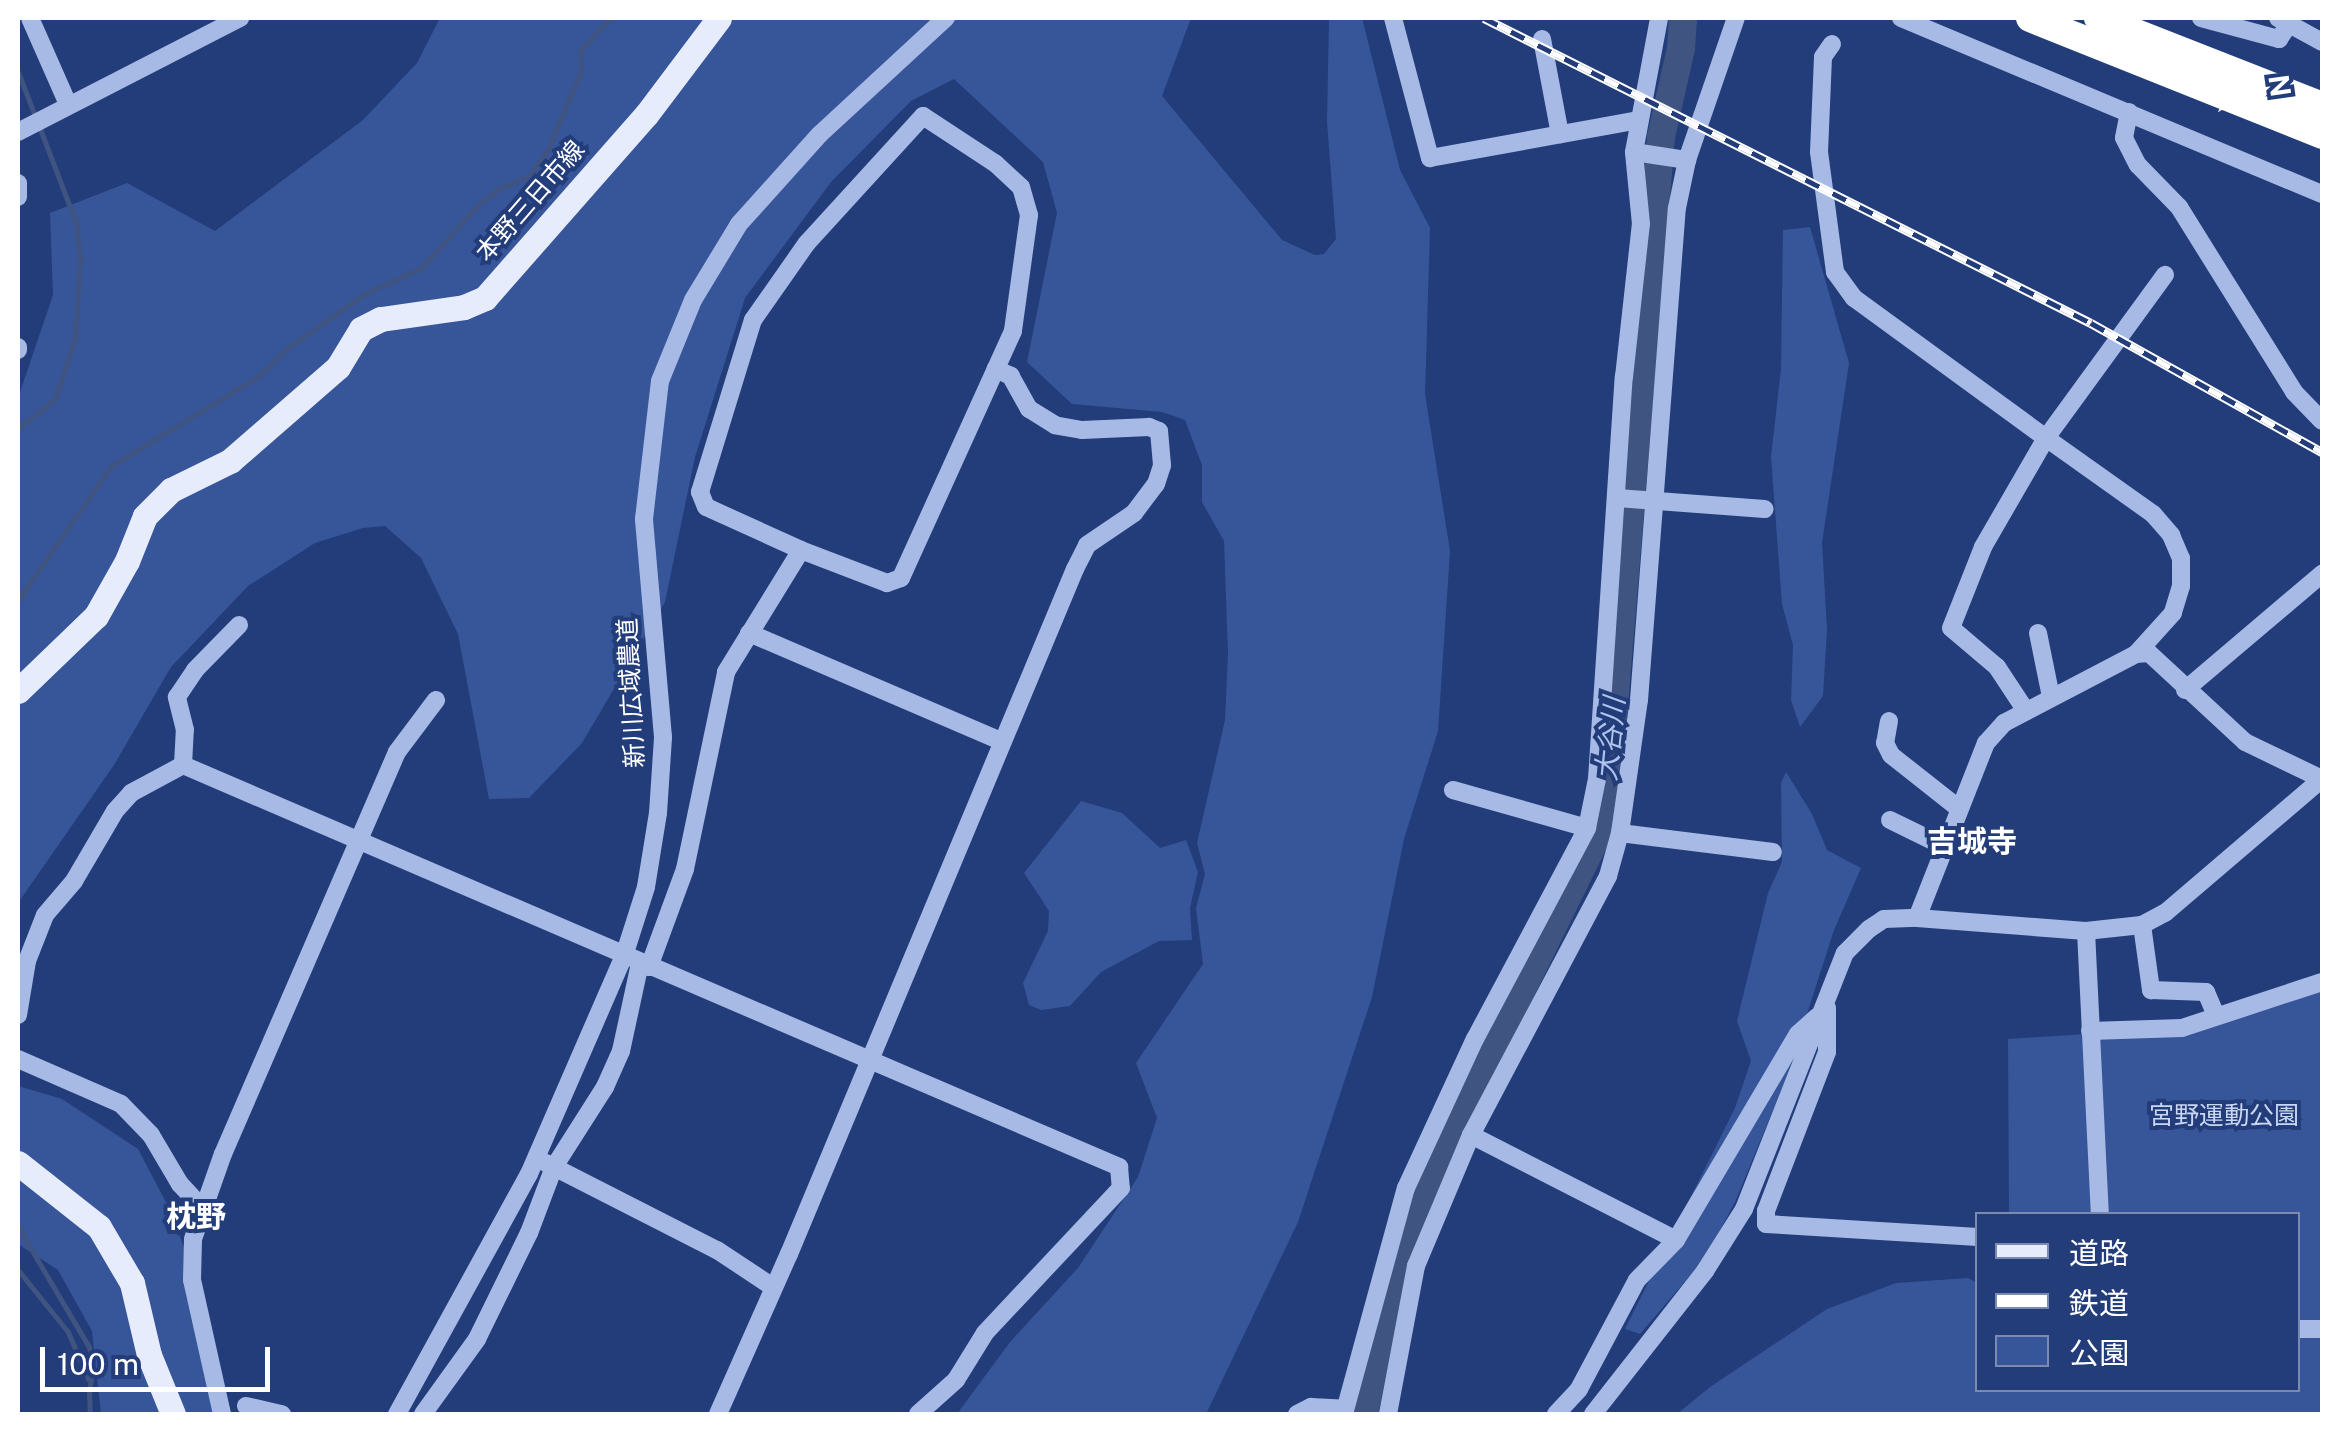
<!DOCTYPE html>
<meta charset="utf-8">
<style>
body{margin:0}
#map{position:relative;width:2340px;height:1432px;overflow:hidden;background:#233d7b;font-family:"Public Sans","Noto Sans JP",sans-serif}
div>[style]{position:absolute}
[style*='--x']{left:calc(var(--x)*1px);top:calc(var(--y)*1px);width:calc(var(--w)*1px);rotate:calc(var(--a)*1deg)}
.green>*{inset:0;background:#375599}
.stream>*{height:5px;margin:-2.5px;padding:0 2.5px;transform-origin:2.5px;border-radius:2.5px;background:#405481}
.river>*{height:28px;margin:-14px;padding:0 14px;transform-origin:14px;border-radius:14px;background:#405481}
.minor>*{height:18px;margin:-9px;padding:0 9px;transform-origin:9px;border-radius:9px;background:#a6bae5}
.major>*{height:25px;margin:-12.5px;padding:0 12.5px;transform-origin:12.5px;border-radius:12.5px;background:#e7ecfc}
.highway>*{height:28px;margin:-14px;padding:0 14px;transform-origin:14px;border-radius:14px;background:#fff}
.rail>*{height:9px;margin-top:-4.5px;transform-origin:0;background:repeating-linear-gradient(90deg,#233d7b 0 15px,#fff 0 30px);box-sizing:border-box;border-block:2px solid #fff}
span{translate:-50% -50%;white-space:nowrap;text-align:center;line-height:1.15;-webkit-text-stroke:8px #233d7b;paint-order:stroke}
.street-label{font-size:25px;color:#fff}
.park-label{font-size:25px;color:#c9d7f4}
.water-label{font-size:28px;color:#b1c4ed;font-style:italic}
.quarter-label{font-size:30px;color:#fff;font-weight:700}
.frame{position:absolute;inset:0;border:20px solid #fff;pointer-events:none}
.legend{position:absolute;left:1975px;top:1212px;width:325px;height:180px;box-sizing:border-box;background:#233d7b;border:2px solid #7b8bb0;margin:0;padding:12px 18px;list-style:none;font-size:30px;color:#fff}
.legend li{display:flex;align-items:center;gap:20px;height:50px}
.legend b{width:50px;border:2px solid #7b8bb0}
.north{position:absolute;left:2200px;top:40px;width:100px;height:100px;-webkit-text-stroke:8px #233d7b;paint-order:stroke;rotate:82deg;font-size:28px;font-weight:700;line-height:40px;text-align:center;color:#fff}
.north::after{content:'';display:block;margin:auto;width:35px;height:45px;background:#fff;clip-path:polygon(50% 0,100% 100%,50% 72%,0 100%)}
.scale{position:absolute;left:40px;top:1347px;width:230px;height:45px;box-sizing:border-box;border:5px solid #fff;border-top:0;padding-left:12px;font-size:30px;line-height:35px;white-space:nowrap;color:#fff;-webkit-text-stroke:8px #233d7b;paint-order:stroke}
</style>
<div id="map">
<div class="green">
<div style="clip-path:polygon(440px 18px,1191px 18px,1162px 96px,1282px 240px,1315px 255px,1324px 254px,1336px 239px,1327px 122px,1329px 18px,1362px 18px,1400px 170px,1430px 228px,1425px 394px,1450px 551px,1438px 731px,1404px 839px,1372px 997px,1298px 1222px,1206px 1414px,957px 1414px,1010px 1342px,1078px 1268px,1138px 1177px,1157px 1118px,1136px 1063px,1203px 964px,1196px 908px,1205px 874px,1197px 843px,1225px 720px,1228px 654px,1224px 541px,1202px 502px,1202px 465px,1185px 420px,1162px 412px,1072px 404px,1027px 362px,1057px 213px,1043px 162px,954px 79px,911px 101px,831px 182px,745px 298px,695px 457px,665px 602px,582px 743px,529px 798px,489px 799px,458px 634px,421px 558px,385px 526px,363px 528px,315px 543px,248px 586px,171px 667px,114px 765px,18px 903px,18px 398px,53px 295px,50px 213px,127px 183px,215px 231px,363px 120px,417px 63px)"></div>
<div style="clip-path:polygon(1810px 227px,1849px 363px,1822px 543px,1827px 629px,1823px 696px,1800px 727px,1791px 700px,1793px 645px,1782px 604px,1771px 457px,1781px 368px,1783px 230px)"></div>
<div style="clip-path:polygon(1786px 772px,1812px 814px,1827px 850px,1861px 868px,1834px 930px,1787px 1076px,1735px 1202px,1706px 1257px,1640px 1334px,1625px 1329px,1735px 1108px,1751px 1061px,1737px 1021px,1768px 893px,1782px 862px,1781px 783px)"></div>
<div style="clip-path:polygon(1081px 801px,1122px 813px,1160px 848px,1186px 840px,1198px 872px,1190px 908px,1192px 940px,1159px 941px,1101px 972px,1070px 1006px,1041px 1010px,1029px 1005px,1023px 983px,1048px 931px,1049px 911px,1024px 873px)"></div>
<div style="clip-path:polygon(2322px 981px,2322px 1414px,1677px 1414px,1710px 1387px,1827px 1309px,1896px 1283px,1968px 1278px,1977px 1283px,1978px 1390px,2298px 1390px,2298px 1214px,2009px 1214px,2008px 1039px,2182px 1028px)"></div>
<div style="clip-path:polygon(18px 1086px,62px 1099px,138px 1149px,170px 1210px,196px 1280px,217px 1414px,101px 1414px,92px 1331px,58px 1270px,18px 1244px)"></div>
</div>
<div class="stream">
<div style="--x:18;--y:72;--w:47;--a:68.9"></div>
<div style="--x:18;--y:429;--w:48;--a:-39"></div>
<div style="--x:55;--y:399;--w:64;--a:-71.8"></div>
<div style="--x:75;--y:338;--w:78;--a:-86.3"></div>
<div style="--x:80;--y:260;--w:37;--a:-96"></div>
<div style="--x:76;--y:223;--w:104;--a:-110.9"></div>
<div style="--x:18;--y:600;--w:163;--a:-55.2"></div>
<div style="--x:111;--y:466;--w:173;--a:-31.3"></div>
<div style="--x:259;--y:376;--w:38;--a:-45"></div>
<div style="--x:286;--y:349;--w:98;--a:-35"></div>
<div style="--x:366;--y:293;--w:60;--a:-24.4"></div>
<div style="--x:421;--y:268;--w:84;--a:-47.9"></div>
<div style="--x:477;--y:206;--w:27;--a:-39"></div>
<div style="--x:498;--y:189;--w:34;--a:-23"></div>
<div style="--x:529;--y:176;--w:31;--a:-54"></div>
<div style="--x:547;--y:151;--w:87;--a:-67"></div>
<div style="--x:581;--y:71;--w:20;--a:-93"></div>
<div style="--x:580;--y:51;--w:45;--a:-47.7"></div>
<div style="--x:18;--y:1227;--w:139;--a:59.4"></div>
<div style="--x:89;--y:1347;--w:19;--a:78"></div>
<div style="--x:93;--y:1366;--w:24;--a:99"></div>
<div style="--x:18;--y:1270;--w:80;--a:51.1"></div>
<div style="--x:68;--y:1332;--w:51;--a:66.9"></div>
<div style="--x:89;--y:1390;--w:24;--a:88"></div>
</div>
<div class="river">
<div style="--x:1364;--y:1414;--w:126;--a:-78.5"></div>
<div style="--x:1389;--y:1291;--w:102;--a:-71.7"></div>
<div style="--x:1421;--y:1194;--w:398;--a:-63.8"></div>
<div style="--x:1597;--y:837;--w:73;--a:-80.5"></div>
<div style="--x:1609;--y:765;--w:630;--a:-85.27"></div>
<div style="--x:1661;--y:137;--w:91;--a:-77.3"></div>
<div style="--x:1681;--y:48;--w:30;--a:-86"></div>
</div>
<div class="minor">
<div style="--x:30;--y:18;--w:94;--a:66.2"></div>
<div style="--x:1393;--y:18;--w:145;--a:75.2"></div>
<div style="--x:1430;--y:158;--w:213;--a:-10.3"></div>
<div style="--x:1901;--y:18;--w:456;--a:22.7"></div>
<div style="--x:2201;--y:18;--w:81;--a:15.1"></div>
<div style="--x:2279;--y:39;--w:18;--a:-56"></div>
<div style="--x:2278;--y:18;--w:50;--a:28.6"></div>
<div style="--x:1542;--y:39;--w:97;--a:79.3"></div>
<div style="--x:1832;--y:44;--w:16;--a:125"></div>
<div style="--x:1823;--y:57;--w:95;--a:92.4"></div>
<div style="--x:1819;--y:152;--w:121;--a:82.4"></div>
<div style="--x:1835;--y:272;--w:32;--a:54"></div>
<div style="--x:1854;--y:298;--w:238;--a:36.1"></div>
<div style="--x:2046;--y:438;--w:202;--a:-53.9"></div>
<div style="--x:2129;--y:112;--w:26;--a:101"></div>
<div style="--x:2124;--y:138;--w:30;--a:63"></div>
<div style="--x:2138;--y:165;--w:59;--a:45.7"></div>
<div style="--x:2179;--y:207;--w:218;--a:58.1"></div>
<div style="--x:2294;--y:392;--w:40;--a:46"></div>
<div style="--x:18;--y:132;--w:250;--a:-27.2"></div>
<div style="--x:1634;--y:152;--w:54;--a:8.6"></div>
<div style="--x:18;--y:183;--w:14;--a:90"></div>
<div style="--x:18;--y:347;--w:3;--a:90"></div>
<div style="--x:1617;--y:498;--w:148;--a:4.3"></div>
<div style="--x:749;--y:633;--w:274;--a:23.2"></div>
<div style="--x:2038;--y:633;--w:65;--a:78.5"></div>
<div style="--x:2185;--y:690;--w:180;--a:-40.3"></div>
<div style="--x:2026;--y:711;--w:53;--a:-123.4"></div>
<div style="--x:1997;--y:667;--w:60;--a:-139.7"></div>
<div style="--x:1951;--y:628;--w:87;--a:-68.4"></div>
<div style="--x:1983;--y:547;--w:126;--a:-60"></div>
<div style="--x:2046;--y:438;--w:131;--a:35.4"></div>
<div style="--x:2153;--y:514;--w:28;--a:49"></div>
<div style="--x:2171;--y:535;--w:25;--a:67"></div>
<div style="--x:2181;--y:558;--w:28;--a:90"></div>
<div style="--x:2181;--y:586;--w:28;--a:107"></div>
<div style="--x:2173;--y:613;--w:55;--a:132.1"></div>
<div style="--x:1889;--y:721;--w:22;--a:100"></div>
<div style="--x:1885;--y:743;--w:13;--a:63"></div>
<div style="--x:1891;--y:755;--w:85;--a:38.3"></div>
<div style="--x:183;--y:765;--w:35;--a:-87"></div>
<div style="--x:185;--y:730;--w:34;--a:-104"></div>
<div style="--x:177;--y:697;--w:32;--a:-56"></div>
<div style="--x:195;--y:670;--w:63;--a:-45.6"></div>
<div style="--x:1453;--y:790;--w:139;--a:15.8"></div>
<div style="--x:1890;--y:820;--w:59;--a:26.1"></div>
<div style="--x:1620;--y:833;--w:154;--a:7.1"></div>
<div style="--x:1917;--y:918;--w:188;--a:-68.5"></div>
<div style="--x:1986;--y:743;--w:27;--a:-48"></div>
<div style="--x:2004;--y:723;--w:149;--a:-27.6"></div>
<div style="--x:2136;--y:654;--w:13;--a:-4"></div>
<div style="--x:2149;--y:653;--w:131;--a:42.8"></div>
<div style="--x:2245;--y:742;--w:85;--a:25.7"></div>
<div style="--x:2142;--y:925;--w:66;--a:82.1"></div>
<div style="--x:2151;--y:990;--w:55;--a:2.1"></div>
<div style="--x:2206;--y:992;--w:26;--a:67"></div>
<div style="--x:2086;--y:931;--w:283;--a:87.2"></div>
<div style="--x:649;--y:967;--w:104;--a:-69.8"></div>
<div style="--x:685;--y:869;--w:201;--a:-78.2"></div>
<div style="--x:726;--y:672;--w:143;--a:-58.4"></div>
<div style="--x:801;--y:550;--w:104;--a:-155.6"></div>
<div style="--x:706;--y:507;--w:16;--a:-112"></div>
<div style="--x:700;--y:492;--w:180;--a:-72.9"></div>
<div style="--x:753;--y:320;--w:94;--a:-55"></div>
<div style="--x:807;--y:243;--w:172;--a:-47.6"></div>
<div style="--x:923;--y:116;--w:87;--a:33.3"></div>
<div style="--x:996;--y:164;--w:34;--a:43"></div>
<div style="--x:1021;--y:187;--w:29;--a:74"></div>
<div style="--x:1029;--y:215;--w:117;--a:97.9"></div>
<div style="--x:1013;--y:331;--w:271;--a:114.4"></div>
<div style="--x:901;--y:578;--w:15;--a:160"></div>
<div style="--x:887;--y:583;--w:92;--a:-159"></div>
<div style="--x:1827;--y:1008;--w:44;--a:90"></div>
<div style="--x:1827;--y:1052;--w:170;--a:111"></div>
<div style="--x:1766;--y:1211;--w:13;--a:90"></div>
<div style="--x:1766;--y:1224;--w:212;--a:3.5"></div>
<div style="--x:18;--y:1015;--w:55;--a:-80.5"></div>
<div style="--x:27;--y:961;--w:49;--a:-68.6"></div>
<div style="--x:45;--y:915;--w:45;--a:-49.5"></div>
<div style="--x:74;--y:881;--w:81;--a:-59.6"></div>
<div style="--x:115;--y:811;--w:24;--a:-48"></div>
<div style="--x:131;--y:793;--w:59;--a:-28.3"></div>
<div style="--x:183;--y:765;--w:1019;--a:23.24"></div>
<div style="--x:1119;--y:1167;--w:21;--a:85"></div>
<div style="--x:1121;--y:1188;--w:199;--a:133.2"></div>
<div style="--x:985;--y:1333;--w:55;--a:121.7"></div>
<div style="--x:956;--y:1380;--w:51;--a:138.2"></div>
<div style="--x:2090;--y:1031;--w:92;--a:-1.9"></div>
<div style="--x:2182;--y:1028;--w:147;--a:-18.2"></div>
<div style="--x:18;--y:1059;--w:112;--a:23.6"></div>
<div style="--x:121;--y:1104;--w:43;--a:45.9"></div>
<div style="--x:151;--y:1135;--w:57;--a:59.4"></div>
<div style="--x:180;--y:1184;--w:34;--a:47"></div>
<div style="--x:1471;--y:1135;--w:230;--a:27.1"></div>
<div style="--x:546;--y:1163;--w:192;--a:27"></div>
<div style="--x:717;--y:1250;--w:67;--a:33.5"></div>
<div style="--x:2298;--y:1329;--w:24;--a:0"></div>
<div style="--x:246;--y:1406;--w:37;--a:13"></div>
<div style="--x:222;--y:1414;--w:137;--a:-102.6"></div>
<div style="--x:192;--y:1280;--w:41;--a:-88.6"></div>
<div style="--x:193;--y:1239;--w:90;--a:-70.6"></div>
<div style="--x:223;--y:1154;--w:438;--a:-66.6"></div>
<div style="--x:397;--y:752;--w:65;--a:-53.1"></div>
<div style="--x:397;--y:1414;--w:274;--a:-61.2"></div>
<div style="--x:529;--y:1174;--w:238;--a:-66.5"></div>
<div style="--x:624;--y:956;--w:72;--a:-72.3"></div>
<div style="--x:646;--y:887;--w:75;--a:-80.8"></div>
<div style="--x:658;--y:813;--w:76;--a:-86.2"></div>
<div style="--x:663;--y:737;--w:219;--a:-95"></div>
<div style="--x:644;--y:519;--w:139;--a:-83.4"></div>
<div style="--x:660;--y:381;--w:87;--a:-67.8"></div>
<div style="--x:693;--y:300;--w:89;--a:-58.8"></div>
<div style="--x:739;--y:224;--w:120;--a:-48"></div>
<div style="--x:819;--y:135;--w:173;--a:-42.7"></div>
<div style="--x:423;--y:1414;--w:92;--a:-54.2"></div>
<div style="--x:477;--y:1339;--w:118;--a:-63.9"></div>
<div style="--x:529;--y:1233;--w:71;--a:-69.3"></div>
<div style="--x:554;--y:1167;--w:95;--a:-57.5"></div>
<div style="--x:605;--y:1087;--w:39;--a:-66"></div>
<div style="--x:621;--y:1051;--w:90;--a:-77.8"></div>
<div style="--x:718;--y:1414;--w:175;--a:-66.1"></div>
<div style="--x:789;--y:1254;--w:742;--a:-67.34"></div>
<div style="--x:1075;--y:569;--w:27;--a:-63"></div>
<div style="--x:1087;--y:545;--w:57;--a:-34.2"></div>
<div style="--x:1134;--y:513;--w:36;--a:-53"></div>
<div style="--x:1156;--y:484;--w:20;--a:-72"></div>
<div style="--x:1162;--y:465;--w:34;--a:-95"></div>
<div style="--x:1159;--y:431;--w:11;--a:-158"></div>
<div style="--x:1149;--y:427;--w:67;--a:177.4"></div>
<div style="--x:1082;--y:430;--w:27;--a:-170"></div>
<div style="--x:1055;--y:425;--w:31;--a:-148"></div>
<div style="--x:1029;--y:409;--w:38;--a:-119"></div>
<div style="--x:1011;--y:376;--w:17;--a:-155"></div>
<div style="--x:1297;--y:1414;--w:16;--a:-27"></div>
<div style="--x:1311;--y:1407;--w:34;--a:3"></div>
<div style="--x:1344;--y:1414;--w:234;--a:-74.7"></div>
<div style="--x:1406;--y:1188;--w:164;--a:-65.2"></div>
<div style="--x:1475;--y:1039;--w:239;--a:-62"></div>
<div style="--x:1587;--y:828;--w:50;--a:-78.5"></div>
<div style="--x:1597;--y:779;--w:403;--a:-86.2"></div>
<div style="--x:1624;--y:377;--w:154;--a:-83.7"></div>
<div style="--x:1641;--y:224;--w:72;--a:-95.6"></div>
<div style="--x:1634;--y:152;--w:136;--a:-79.4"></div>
<div style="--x:1388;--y:1414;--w:151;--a:-79.3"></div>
<div style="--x:1416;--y:1266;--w:142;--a:-67.2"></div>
<div style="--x:1471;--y:1135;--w:293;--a:-62.1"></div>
<div style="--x:1608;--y:876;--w:45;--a:-74.4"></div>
<div style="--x:1620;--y:833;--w:134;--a:-81.9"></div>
<div style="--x:1639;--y:700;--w:493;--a:-85.6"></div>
<div style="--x:1677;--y:208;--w:49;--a:-78.2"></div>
<div style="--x:1687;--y:160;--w:150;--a:-71"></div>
<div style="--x:1556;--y:1414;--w:34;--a:-47"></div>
<div style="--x:1579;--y:1389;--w:123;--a:-62"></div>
<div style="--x:1637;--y:1280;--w:56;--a:-45.7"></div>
<div style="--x:1676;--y:1240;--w:239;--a:-59.4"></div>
<div style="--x:1798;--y:1034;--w:25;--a:-42"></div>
<div style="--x:1593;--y:1414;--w:182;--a:-51.9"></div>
<div style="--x:1705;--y:1271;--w:73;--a:-57.8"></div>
<div style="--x:1744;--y:1209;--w:275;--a:-68.5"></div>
<div style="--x:1845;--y:953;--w:34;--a:-45"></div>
<div style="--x:1869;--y:929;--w:18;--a:-34"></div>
<div style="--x:1884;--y:919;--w:33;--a:-2"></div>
<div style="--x:1917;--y:918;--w:169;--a:4.4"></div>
<div style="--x:2086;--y:931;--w:56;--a:-6.1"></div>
<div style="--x:2142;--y:925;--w:26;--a:-28"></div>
<div style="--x:2165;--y:913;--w:206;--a:-40.5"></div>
</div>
<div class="major">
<div style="--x:18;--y:691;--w:108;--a:-43.9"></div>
<div style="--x:96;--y:616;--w:63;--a:-60.6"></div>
<div style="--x:127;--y:561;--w:48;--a:-68.2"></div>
<div style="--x:145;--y:516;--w:37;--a:-45"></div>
<div style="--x:171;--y:490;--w:66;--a:-26.2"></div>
<div style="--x:230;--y:461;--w:143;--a:-41"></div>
<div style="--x:338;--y:367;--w:44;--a:-58.8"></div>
<div style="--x:361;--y:329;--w:22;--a:-27"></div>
<div style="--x:381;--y:319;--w:84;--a:-8.2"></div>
<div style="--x:464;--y:307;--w:23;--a:-23"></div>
<div style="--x:485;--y:298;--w:244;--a:-48.7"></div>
<div style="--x:646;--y:115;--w:121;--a:-53"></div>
<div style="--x:18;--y:1163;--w:103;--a:38.3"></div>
<div style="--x:99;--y:1227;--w:65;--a:59.5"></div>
<div style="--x:132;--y:1283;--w:74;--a:76.7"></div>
<div style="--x:149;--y:1355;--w:64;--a:67.9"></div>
</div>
<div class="highway">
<div style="--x:2030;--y:18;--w:315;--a:21.8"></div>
<div style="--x:2098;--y:18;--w:241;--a:21.4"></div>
</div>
<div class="rail">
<div style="--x:1484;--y:18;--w:679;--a:26.68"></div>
<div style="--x:2091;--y:323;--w:265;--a:29.2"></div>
</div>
<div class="street-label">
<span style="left:530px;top:201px;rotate:-49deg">本野三日市線</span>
<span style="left:631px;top:693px;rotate:-93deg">新川広域農道</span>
</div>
<div class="park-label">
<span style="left:2224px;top:1115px">宮野運動公園</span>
</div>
<div class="water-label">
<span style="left:1610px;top:739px;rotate:-84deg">大谷川</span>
</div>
<div class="quarter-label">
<span style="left:1972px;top:841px">吉城寺</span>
<span style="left:196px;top:1216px">枕野</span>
</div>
<div class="frame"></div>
<ul class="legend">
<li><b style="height:12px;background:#e7ecfc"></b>道路</li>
<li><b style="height:12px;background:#fff"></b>鉄道</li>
<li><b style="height:28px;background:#375599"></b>公園</li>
</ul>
<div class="north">N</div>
<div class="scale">100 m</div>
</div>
